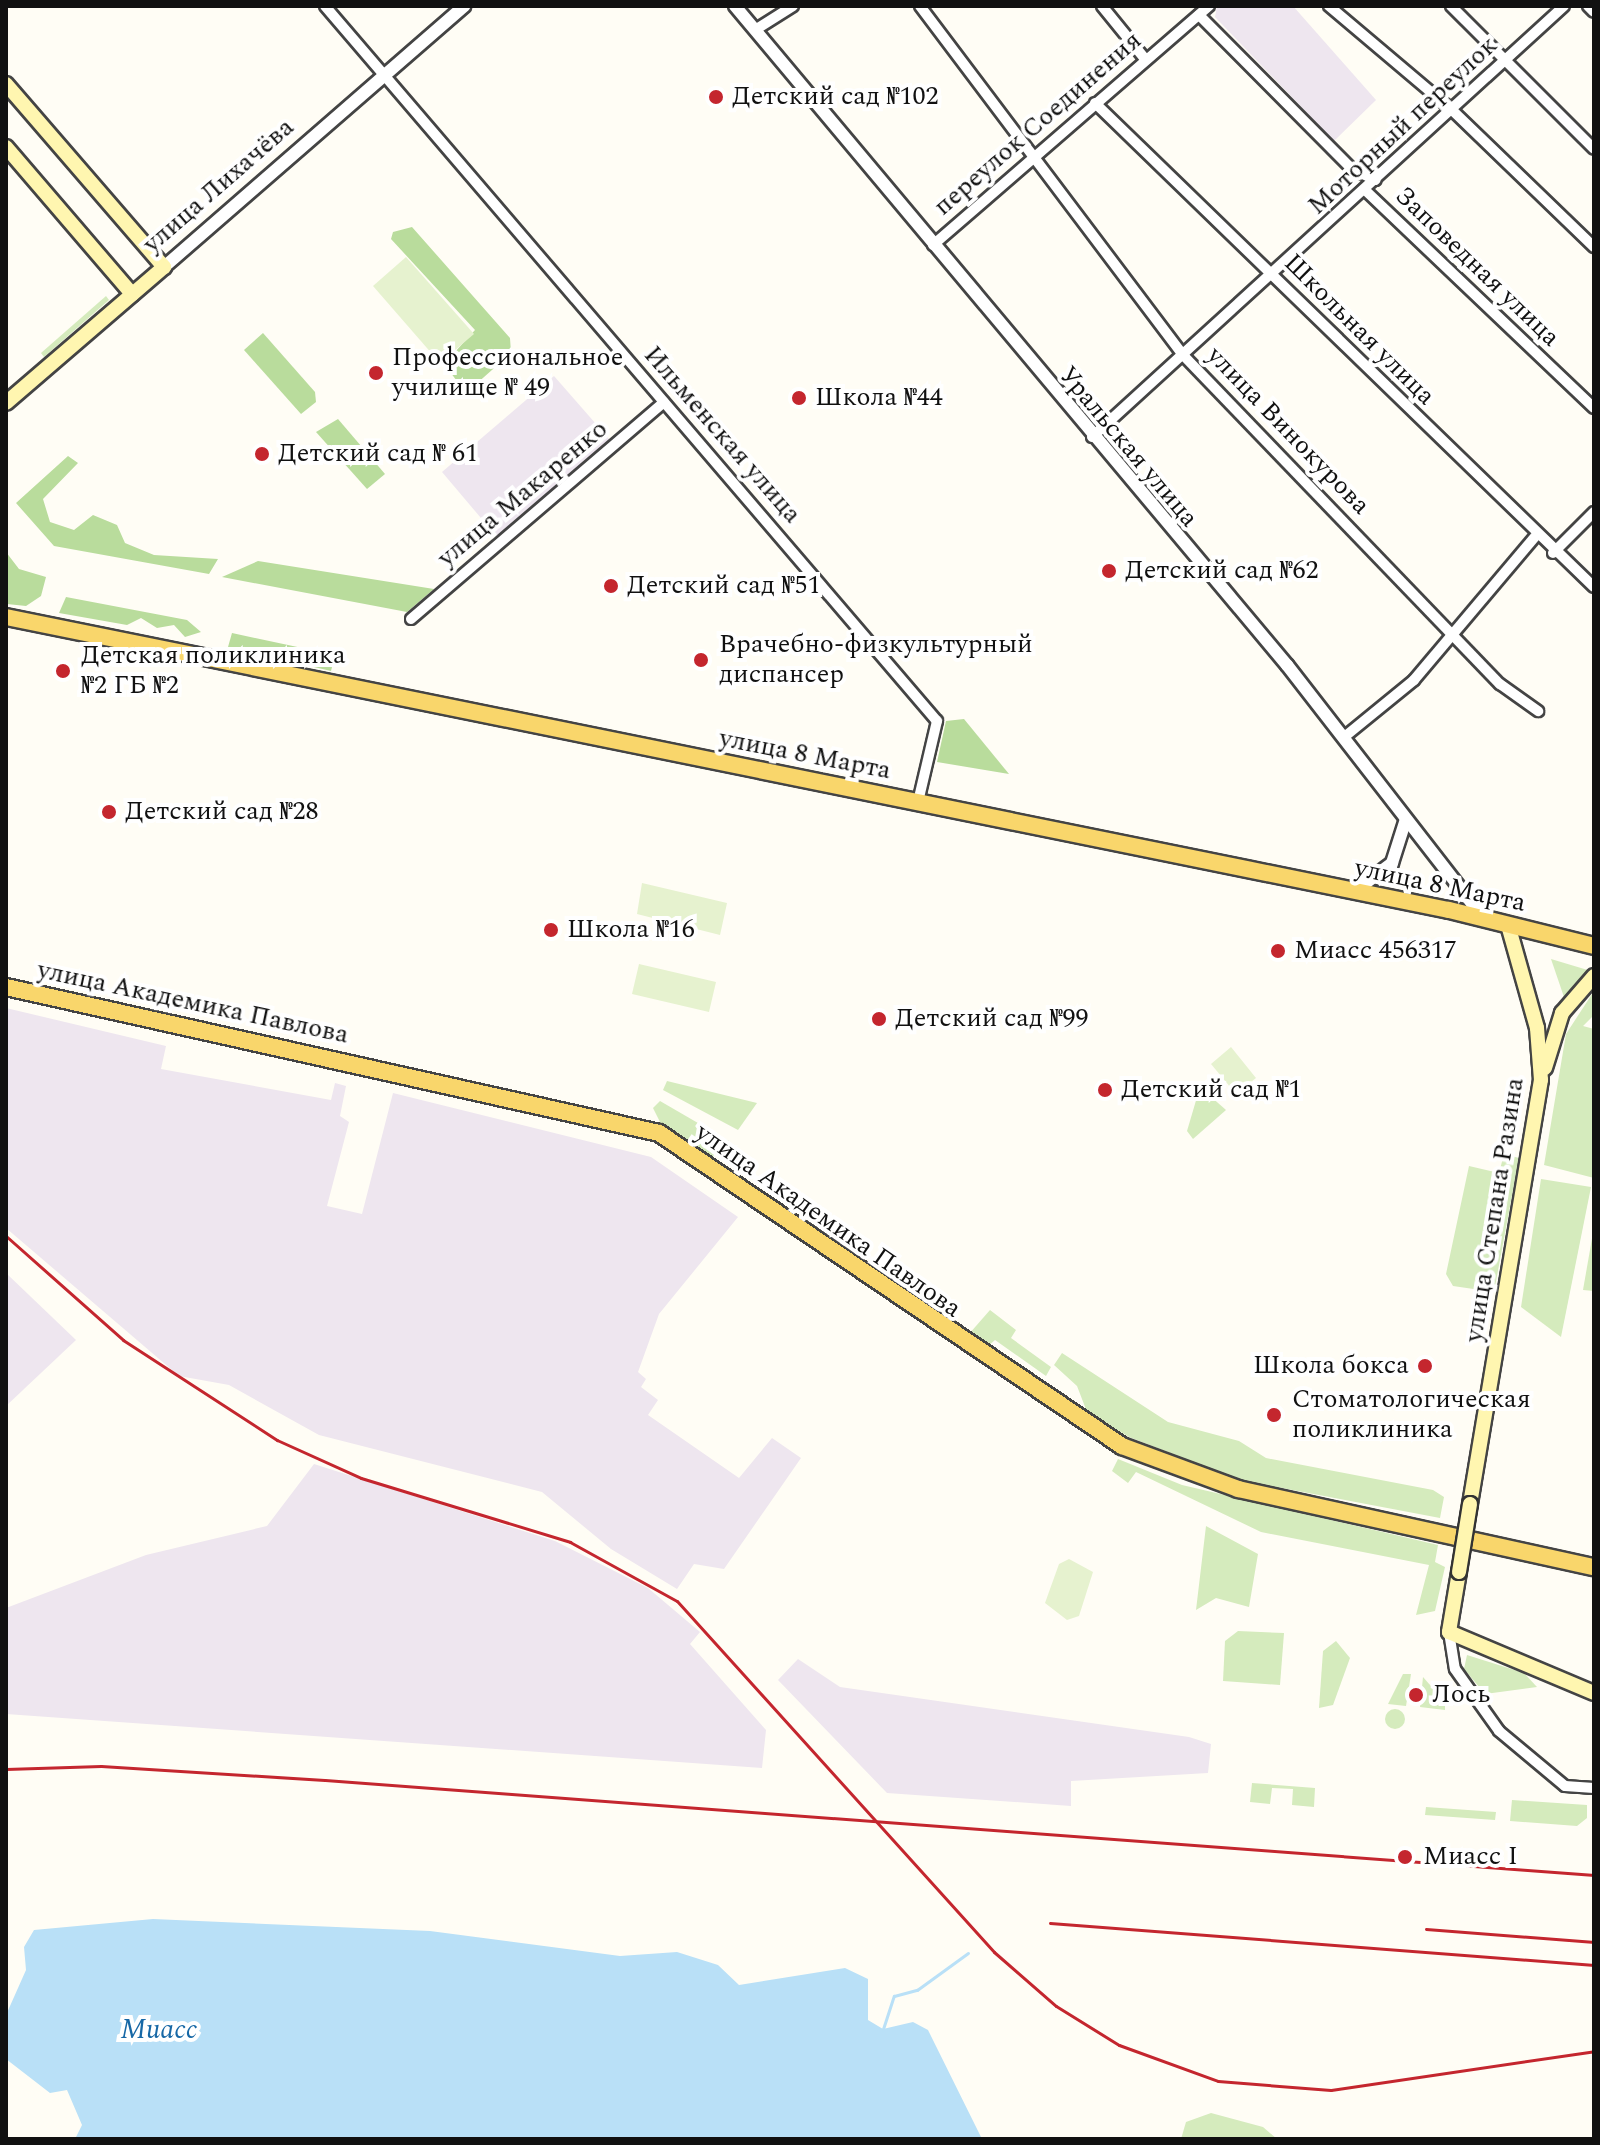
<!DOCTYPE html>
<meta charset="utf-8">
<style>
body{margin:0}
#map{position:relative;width:1600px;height:2145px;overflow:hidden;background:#fffdf5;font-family:Spectral,serif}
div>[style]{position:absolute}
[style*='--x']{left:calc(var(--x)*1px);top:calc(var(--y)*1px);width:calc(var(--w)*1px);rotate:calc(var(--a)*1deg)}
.industrial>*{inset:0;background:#eee6ef}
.green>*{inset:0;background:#d5ebbd}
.round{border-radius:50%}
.forest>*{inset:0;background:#b9dc9c}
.pitch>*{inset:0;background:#e6f2cf}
.water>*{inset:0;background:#b9e0f7}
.stream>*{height:3px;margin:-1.5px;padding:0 1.5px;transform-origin:1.5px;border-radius:1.5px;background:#b9e0f7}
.roads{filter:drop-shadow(2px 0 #444) drop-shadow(-2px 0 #444) drop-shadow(0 2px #444) drop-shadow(0 -2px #444)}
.minor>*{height:10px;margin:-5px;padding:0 5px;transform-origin:5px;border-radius:5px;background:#fff}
.tertiary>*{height:12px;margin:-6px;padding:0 6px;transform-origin:6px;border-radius:6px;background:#fff}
.secondary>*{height:14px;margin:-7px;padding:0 7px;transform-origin:7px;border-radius:7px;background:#fff6b0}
.primary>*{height:16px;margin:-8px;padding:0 8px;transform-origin:8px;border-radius:8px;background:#f9d66b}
.rail>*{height:3px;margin:-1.5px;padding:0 1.5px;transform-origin:1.5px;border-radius:1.5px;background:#c4262e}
.bridges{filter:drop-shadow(2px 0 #333) drop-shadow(-2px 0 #333) drop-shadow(0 2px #333) drop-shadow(0 -2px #333)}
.secondary-bridge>*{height:14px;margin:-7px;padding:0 7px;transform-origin:7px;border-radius:7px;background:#fff6b0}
.dots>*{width:22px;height:22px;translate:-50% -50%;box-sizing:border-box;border:4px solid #fff;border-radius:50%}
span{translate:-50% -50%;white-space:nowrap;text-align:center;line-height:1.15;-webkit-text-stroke:8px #fff;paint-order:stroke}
.poi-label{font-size:26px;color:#111}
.left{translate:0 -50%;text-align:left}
.right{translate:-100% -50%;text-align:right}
.street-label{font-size:26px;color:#111}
.water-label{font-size:28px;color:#1768a6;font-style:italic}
.frame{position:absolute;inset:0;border:8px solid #111;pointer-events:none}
</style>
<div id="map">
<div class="industrial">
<div style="clip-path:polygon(1217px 6px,1293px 6px,1376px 100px,1334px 141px,1215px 17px)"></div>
<div style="clip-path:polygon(554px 376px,610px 440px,497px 537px,442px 472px)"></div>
<div style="clip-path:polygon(6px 1008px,166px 1046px,161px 1069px,331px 1100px,335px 1083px,346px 1086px,340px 1116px,349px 1122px,327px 1206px,362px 1214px,393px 1093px,651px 1157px,738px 1217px,659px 1314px,638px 1372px,646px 1379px,641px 1387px,658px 1400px,648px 1415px,739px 1478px,772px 1438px,801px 1458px,724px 1569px,694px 1564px,677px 1589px,611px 1549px,542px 1492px,319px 1435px,229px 1385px,179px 1376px,6px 1228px)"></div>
<div style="clip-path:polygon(6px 1273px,76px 1340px,6px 1406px)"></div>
<div style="clip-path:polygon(314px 1464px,555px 1541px,648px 1588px,700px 1632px,690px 1644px,766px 1730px,762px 1768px,6px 1714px,6px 1608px,146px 1555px,267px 1526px)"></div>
<div style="clip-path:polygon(798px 1659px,840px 1687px,1189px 1737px,1211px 1744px,1208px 1773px,1071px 1781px,1071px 1806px,887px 1793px,778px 1680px)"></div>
</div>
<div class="green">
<div style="clip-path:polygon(106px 296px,109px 300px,44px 357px,41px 353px)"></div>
<div style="clip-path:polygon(1551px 959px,1591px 971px,1565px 1000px)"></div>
<div style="clip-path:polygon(1594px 991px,1594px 1015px,1583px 1026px,1594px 1029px,1594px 1178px,1544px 1165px,1566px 1034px)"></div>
<div style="clip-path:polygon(667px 1081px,757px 1103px,738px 1130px,663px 1090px)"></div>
<div style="clip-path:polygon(1200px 1087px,1226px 1110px,1193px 1139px,1187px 1131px)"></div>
<div style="clip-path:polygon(660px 1101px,729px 1141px,720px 1154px,712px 1157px,661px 1124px,653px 1108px)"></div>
<div style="clip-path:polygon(1504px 1154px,1519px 1158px,1494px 1292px,1453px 1286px,1446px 1274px,1469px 1166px,1499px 1173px)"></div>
<div style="clip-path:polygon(1541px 1179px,1591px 1187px,1561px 1337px,1521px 1307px)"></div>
<div style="clip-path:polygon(1594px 1227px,1594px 1291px,1583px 1290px)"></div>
<div style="clip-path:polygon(990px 1310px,1016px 1330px,1011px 1338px,1051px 1367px,1046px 1376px,995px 1340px,987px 1347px,969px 1334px)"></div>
<div style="clip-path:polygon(1062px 1353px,1168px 1422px,1239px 1441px,1266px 1458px,1433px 1490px,1444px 1497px,1440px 1518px,1240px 1480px,1129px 1437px,1087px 1412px,1077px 1386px,1054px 1365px)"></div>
<div style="clip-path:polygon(1118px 1459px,1182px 1485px,1438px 1545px,1435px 1562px,1445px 1567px,1435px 1611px,1416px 1615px,1429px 1565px,1261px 1532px,1136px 1472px,1128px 1483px,1112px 1471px)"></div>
<div style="clip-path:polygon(1206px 1526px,1258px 1554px,1249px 1607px,1216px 1598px,1196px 1610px)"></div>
<div style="clip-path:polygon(1238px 1631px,1284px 1633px,1280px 1685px,1223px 1681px,1225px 1641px)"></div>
<div style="clip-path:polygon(1336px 1641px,1350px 1658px,1333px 1705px,1319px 1708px,1323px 1651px)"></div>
<div style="clip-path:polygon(1467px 1655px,1524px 1673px,1537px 1687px,1485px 1694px,1464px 1669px)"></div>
<div style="clip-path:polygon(1403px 1674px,1411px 1674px,1406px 1706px,1388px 1704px)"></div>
<div style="clip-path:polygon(1423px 1677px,1445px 1702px,1445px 1710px,1420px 1707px)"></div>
<div class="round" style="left:1385px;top:1709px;width:20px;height:20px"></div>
<div style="clip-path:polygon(1252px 1783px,1315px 1788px,1314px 1807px,1292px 1805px,1293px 1789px,1272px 1788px,1270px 1804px,1250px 1802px)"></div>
<div style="clip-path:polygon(1512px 1800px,1587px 1805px,1587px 1818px,1577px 1826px,1510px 1821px)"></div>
<div style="clip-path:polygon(1426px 1807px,1496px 1812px,1495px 1820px,1425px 1815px)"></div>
<div style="clip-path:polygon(1211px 2113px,1263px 2127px,1277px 2139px,1181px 2139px,1186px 2122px)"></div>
</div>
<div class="forest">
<div style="clip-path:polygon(412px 227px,510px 338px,511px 353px,466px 393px,444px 364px,475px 330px,391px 239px,393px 232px)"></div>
<div style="clip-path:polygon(263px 333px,315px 392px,316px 402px,301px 414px,244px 350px)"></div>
<div style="clip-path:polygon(338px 419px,385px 474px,367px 489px,316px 432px)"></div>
<div style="clip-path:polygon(68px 456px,78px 463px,43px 499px,50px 522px,74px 530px,93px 515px,117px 525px,125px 543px,154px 555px,218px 559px,209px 574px,54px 546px,16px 503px)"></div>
<div style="clip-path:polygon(6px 552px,19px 569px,46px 577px,41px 596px,26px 606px,7px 604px)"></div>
<div style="clip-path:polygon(258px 561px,434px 589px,407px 612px,222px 577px)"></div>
<div style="clip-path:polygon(66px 597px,187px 620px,201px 632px,185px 637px,174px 625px,157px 628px,141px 618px,127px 625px,59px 613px)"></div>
<div style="clip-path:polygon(232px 633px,335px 655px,331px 671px,228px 647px)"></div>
<div style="clip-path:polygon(964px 719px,1009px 774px,937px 762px,946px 721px)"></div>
</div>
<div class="pitch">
<div style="clip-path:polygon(406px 257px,474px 334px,440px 363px,373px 286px)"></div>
<div style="clip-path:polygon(642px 883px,727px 903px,720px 935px,637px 914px)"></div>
<div style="clip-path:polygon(639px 964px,716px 982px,709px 1012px,632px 994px)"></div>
<div style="clip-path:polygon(1231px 1047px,1256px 1078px,1236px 1094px,1211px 1064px)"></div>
<div style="clip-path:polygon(1069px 1559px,1093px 1572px,1079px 1616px,1067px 1620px,1045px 1603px,1059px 1564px)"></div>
</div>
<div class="water">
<div style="clip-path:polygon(153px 1919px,430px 1931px,620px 1956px,677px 1952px,718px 1965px,739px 1985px,845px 1968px,868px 1979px,868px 2020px,883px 2029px,913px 2022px,928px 2030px,982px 2139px,75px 2139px,82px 2125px,67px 2090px,50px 2093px,6px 2059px,6px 2015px,26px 1970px,24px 1947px,34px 1930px)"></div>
</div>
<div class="stream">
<div style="--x:883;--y:2029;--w:35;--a:-72"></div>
<div style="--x:894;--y:1996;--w:24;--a:-15"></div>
<div style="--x:917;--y:1990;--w:63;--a:-36"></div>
</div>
<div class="roads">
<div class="minor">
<div style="--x:325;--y:6;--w:941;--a:49.44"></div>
<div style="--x:937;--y:721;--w:83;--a:103.2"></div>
<div style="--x:920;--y:6;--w:437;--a:53"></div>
<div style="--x:1183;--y:355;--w:457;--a:46.1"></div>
<div style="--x:1500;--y:684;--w:47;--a:35.4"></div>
<div style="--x:1102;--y:6;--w:68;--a:50.9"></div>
<div style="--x:1329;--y:6;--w:160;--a:40.2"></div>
<div style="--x:1451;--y:109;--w:199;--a:44"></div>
<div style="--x:1451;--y:6;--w:202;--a:45"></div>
<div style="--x:1588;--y:6;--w:8;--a:45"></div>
<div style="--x:1199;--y:15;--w:217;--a:45.2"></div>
<div style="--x:1352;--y:169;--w:26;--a:25"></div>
<div style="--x:755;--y:30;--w:45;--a:-32.3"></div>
<div style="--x:1095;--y:103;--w:695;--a:44.13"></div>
<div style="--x:1365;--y:190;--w:316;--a:43.6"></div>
<div style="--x:933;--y:245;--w:365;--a:-40.9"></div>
<div style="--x:1092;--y:437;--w:639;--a:-42.4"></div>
<div style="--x:1553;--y:553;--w:58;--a:-45"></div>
<div style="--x:411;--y:619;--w:333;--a:-40.6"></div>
<div style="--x:1343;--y:738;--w:92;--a:-39.2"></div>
<div style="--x:1414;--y:680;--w:187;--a:-49.8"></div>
<div style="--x:1449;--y:1632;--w:37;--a:81"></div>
<div style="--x:1455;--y:1669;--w:76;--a:54.6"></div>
<div style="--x:1499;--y:1731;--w:86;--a:39.8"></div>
<div style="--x:1565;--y:1786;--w:29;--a:4"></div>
</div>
<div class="tertiary">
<div style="--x:735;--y:6;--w:860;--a:50.05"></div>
<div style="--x:1287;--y:665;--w:321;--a:52.2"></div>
<div style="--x:164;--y:267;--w:398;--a:-41"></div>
<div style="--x:1354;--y:892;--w:48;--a:-37.3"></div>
<div style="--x:1392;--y:863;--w:46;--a:-72.3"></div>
</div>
<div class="secondary">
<div style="--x:6;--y:84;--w:242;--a:49.2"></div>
<div style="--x:164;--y:267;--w:208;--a:139.3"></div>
<div style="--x:6;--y:147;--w:194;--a:49.4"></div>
<div style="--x:1545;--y:1068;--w:58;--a:-72.8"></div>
<div style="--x:1562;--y:1013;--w:49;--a:-49.1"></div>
<div style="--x:1470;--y:1504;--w:430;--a:-80.5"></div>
<div style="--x:1541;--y:1080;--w:52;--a:-94.4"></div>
<div style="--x:1537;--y:1028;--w:107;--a:-105.7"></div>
<div style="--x:1459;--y:1572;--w:61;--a:99.5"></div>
<div style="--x:1449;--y:1632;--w:157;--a:22.8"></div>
</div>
<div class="primary">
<div style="--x:6;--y:617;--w:1472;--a:11.48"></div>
<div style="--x:1449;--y:910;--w:149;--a:13.9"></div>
<div style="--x:6;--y:987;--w:669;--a:12.6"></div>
<div style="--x:659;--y:1133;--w:559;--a:34.06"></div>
<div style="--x:1122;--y:1446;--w:124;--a:20.3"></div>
<div style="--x:1238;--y:1489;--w:364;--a:12.4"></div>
</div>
</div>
<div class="rail">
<div style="--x:6;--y:1236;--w:157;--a:41.6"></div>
<div style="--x:123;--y:1340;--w:184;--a:33"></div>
<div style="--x:277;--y:1440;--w:92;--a:24.3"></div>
<div style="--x:361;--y:1478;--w:219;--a:17"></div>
<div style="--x:570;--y:1542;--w:122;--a:28.9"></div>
<div style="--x:677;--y:1601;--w:473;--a:47.9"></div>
<div style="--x:994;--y:1952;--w:82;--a:41.1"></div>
<div style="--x:1056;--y:2006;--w:74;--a:31.8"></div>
<div style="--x:1119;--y:2045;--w:105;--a:20"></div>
<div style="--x:1218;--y:2081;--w:113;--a:4.6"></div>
<div style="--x:1331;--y:2090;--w:266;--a:-8.4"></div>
<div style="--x:6;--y:1769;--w:95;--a:-1.8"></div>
<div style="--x:101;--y:1766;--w:224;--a:3.6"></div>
<div style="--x:325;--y:1780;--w:1273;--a:4.28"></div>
<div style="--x:1050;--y:1923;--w:546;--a:4.41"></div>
<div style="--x:1426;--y:1929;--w:169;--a:4.4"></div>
</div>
<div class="bridges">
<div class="secondary-bridge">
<div style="--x:1459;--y:1572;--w:69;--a:-80.8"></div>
</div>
</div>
<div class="dots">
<div style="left:716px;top:97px;background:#c4262e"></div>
<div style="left:376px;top:373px;background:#c4262e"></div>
<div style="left:799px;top:398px;background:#c4262e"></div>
<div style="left:262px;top:454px;background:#c4262e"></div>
<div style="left:1109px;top:571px;background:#c4262e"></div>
<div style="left:611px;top:586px;background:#c4262e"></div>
<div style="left:701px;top:660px;background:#c4262e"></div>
<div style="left:63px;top:671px;background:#c4262e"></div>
<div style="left:109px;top:812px;background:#c4262e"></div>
<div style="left:551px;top:930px;background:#c4262e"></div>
<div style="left:1278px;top:951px;background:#c4262e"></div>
<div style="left:879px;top:1019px;background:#c4262e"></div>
<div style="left:1105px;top:1090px;background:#c4262e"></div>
<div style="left:1425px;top:1366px;background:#c4262e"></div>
<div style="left:1274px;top:1415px;background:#c4262e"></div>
<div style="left:1416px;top:1695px;background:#c4262e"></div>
<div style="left:1405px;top:1857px;background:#c4262e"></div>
</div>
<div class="poi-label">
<span class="left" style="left:732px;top:97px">Детский сад №102</span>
<span class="left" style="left:392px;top:373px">Профессиональное<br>училище № 49</span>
<span class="left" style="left:815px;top:398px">Школа №44</span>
<span class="left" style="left:278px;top:454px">Детский сад № 61</span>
<span class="left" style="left:1125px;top:571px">Детский сад №62</span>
<span class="left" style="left:627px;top:586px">Детский сад №51</span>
<span class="left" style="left:719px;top:660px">Врачебно-физкультурный<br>диспансер</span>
<span class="left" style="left:81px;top:671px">Детская поликлиника<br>№2 ГБ №2</span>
<span class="left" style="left:125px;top:812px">Детский сад №28</span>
<span class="left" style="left:567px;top:930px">Школа №16</span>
<span class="left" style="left:1294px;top:951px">Миасс 456317</span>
<span class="left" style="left:895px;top:1019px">Детский сад №99</span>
<span class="left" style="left:1121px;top:1090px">Детский сад №1</span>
<span class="right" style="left:1409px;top:1366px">Школа бокса</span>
<span class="left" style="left:1292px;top:1415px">Стоматологическая<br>поликлиника</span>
<span class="left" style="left:1432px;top:1695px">Лось</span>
<span class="left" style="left:1423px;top:1857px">Миасс I</span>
</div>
<div class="street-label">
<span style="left:1038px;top:124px;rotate:-41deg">переулок Соединения</span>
<span style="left:1403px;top:126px;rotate:-43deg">Моторный переулок</span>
<span style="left:219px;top:186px;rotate:-41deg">улица Лихачёва</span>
<span style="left:1477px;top:267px;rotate:44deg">Заповедная улица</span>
<span style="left:1359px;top:330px;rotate:45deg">Школьная улица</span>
<span style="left:1288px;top:431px;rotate:46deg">улица Винокурова</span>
<span style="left:722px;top:435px;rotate:49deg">Ильменская улица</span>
<span style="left:1128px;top:447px;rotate:50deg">Уральская улица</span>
<span style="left:523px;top:494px;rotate:-40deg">улица Макаренко</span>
<span style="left:805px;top:755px;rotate:11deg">улица 8 Марта</span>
<span style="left:1440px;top:886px;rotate:12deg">улица 8 Марта</span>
<span style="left:193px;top:1003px;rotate:12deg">улица Академика Павлова</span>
<span style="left:1495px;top:1210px;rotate:-81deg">улица Степана Разина</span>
<span style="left:828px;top:1221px;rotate:35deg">улица Академика Павлова</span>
</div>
<div class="water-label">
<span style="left:159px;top:2030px">Миасс</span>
</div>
<div class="frame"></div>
</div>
